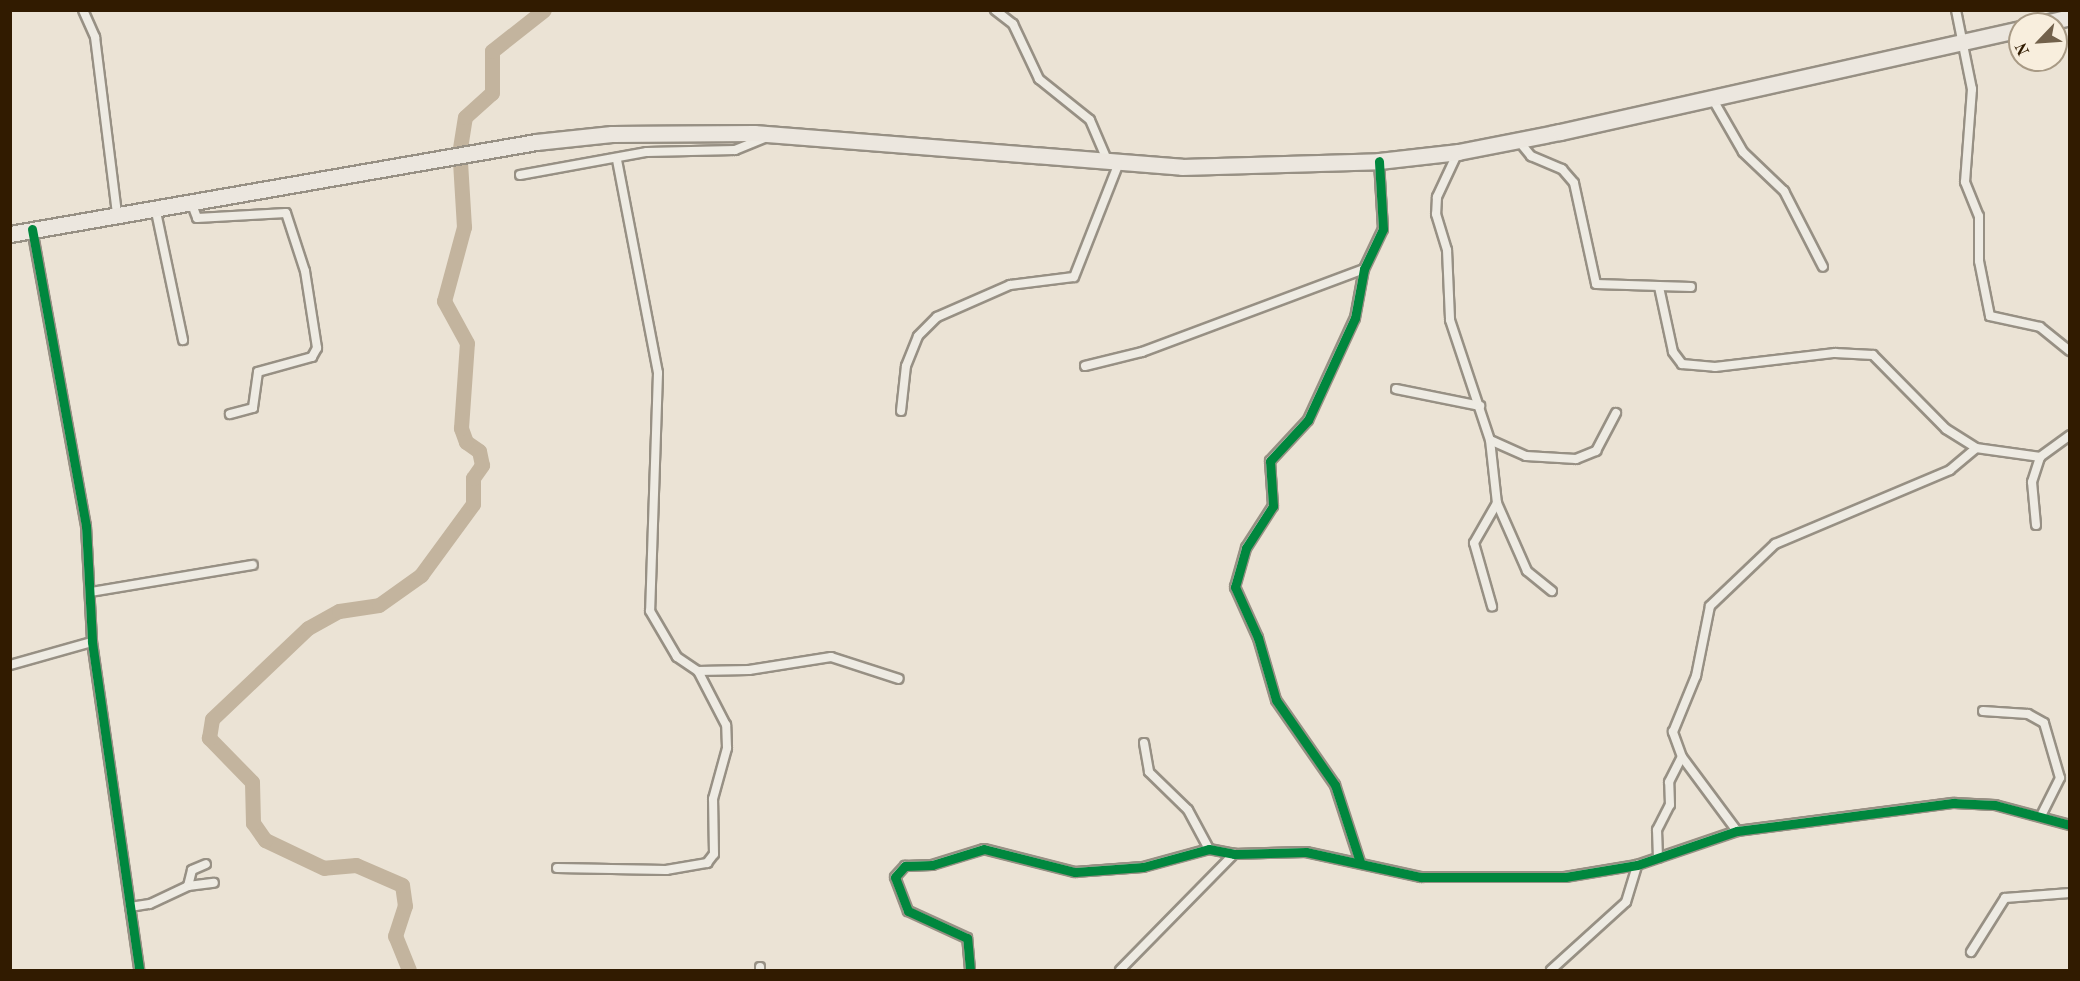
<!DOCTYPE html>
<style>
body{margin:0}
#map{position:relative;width:2080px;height:981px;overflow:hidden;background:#ebe3d5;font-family:"Old Standard TT",serif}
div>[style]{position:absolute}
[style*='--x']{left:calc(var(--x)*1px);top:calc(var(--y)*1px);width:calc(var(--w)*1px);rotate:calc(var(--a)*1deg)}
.river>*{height:15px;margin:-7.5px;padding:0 7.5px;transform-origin:7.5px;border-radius:7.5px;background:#c3b49e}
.roads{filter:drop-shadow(2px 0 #979084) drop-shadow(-2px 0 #979084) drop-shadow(0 2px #979084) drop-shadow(0 -2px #979084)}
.street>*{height:8px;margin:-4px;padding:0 4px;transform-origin:4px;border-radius:4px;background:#eeebe3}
.highway>*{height:15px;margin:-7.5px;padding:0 7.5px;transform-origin:7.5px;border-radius:7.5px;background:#ece7df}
.cycleway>*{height:9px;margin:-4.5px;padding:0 4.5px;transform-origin:4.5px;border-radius:4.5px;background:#00873e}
span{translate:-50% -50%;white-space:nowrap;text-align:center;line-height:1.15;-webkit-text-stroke:4.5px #f8eedd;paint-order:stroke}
.frame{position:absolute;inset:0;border:12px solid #311b00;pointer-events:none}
.north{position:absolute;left:2008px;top:12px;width:60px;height:60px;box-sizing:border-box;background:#f8eedd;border:2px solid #a89a85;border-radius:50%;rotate:245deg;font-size:16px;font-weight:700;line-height:24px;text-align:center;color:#311b00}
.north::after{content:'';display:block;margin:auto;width:21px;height:27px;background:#72614b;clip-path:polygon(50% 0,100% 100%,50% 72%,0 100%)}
</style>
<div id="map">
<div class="river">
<div style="--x:460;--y:148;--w:31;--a:-81"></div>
<div style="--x:465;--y:117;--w:36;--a:-42"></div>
<div style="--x:492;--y:93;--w:42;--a:-90"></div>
<div style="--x:492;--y:51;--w:66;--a:-38.3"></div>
<div style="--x:409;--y:970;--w:37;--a:-112"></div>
<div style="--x:395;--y:936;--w:32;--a:-72"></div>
<div style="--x:405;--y:906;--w:21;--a:-98"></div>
<div style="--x:402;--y:885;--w:50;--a:-156.5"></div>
<div style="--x:356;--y:865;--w:32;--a:175"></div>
<div style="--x:324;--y:868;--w:65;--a:-154.6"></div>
<div style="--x:265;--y:840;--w:21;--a:-125"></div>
<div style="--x:253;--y:823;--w:41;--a:-91.4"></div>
<div style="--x:252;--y:782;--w:62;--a:-134.3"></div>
<div style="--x:209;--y:738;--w:19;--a:-81"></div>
<div style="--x:212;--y:719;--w:132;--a:-43.5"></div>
<div style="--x:308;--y:628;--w:35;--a:-29"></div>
<div style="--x:339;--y:611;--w:40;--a:-8.5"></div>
<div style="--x:379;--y:605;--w:52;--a:-35.5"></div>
<div style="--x:421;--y:575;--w:88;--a:-53.8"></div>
<div style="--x:473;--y:504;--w:26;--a:-90"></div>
<div style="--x:473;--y:478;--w:16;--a:-55"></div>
<div style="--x:482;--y:465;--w:14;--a:-102"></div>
<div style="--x:479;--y:451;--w:16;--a:-145"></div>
<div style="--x:466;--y:442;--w:15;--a:-110"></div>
<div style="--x:461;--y:428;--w:85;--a:-86"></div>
<div style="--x:467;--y:343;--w:48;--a:-118.7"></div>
<div style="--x:444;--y:301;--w:77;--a:-74.9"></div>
<div style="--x:464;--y:227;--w:66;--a:-93.5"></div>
</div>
<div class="roads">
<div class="street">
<div style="--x:83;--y:10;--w:30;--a:66"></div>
<div style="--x:95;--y:37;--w:178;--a:82.9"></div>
<div style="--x:995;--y:10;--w:23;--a:38"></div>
<div style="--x:1013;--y:24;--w:61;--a:64.7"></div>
<div style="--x:1039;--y:79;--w:65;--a:38.8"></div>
<div style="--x:1090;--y:120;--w:46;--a:66.8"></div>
<div style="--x:1956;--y:10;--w:81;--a:78.6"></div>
<div style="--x:1972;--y:89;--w:93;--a:94.3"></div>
<div style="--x:1965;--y:182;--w:37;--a:68"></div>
<div style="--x:1979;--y:216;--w:45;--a:90"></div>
<div style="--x:1979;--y:261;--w:56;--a:78.7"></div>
<div style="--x:1990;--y:316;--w:51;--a:12.4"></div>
<div style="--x:2040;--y:327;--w:38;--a:39"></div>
<div style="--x:1712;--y:98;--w:62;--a:60.1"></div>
<div style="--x:1743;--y:152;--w:57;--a:43.6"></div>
<div style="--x:1784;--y:191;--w:85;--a:62.8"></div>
<div style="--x:1518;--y:140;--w:21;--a:51"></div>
<div style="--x:1531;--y:156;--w:34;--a:23"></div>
<div style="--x:1562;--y:169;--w:18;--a:49"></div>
<div style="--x:1574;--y:183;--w:103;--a:77.7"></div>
<div style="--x:1596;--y:284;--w:95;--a:1.8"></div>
<div style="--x:1458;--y:152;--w:50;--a:115"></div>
<div style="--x:1437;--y:197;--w:17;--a:93"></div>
<div style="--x:1436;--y:214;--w:38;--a:73"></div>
<div style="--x:1447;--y:250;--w:70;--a:87.5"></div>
<div style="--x:1450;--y:320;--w:126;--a:71.6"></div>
<div style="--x:1490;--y:440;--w:63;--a:83.7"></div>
<div style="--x:1497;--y:503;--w:46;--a:119.9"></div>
<div style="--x:1474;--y:543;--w:66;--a:74.1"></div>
<div style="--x:617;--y:160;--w:217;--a:79.1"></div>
<div style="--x:658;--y:373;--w:238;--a:91.9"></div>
<div style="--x:650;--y:611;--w:53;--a:59.6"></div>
<div style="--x:677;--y:657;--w:25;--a:34"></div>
<div style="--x:698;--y:671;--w:51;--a:-1.1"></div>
<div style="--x:749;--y:670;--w:83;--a:-9"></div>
<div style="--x:831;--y:657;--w:71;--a:17.9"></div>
<div style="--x:520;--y:175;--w:129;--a:-10.3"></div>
<div style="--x:647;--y:152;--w:88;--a:-1.3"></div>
<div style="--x:735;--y:150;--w:37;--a:-22"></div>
<div style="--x:191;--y:202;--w:17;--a:69"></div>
<div style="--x:197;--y:218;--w:89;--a:-3.2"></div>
<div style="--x:286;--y:213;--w:61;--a:71.9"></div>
<div style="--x:305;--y:271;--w:78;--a:81.1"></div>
<div style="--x:317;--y:348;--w:10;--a:119"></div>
<div style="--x:312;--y:357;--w:56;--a:164.5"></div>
<div style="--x:258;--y:372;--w:36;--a:98"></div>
<div style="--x:253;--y:408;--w:24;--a:165"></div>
<div style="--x:155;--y:207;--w:136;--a:78.1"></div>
<div style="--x:32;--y:229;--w:302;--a:79.7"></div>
<div style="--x:86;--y:526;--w:116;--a:87"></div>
<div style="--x:92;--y:642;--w:331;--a:81.8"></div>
<div style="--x:1659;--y:287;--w:66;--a:77.8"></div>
<div style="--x:1673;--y:352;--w:15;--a:53"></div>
<div style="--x:1682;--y:364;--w:33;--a:5"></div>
<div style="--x:1715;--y:367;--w:121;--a:-6.7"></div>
<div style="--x:1835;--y:353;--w:38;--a:3"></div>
<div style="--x:1873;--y:355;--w:104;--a:45.4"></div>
<div style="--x:1946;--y:429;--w:36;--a:32"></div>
<div style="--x:1976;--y:448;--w:65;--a:8"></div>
<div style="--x:2040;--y:457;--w:37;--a:-36"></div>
<div style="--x:1085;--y:366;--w:59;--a:-13.8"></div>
<div style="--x:1142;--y:352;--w:237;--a:-20.5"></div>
<div style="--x:1396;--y:389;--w:86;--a:11.4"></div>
<div style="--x:901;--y:411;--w:45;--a:-83.7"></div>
<div style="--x:906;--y:366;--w:32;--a:-68"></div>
<div style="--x:918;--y:336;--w:27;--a:-45"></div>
<div style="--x:937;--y:317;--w:80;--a:-23.7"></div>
<div style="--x:1010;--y:285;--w:64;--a:-7.1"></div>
<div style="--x:1074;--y:277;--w:123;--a:-68.5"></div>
<div style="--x:1490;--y:440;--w:39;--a:24"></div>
<div style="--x:1526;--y:456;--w:50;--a:3.4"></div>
<div style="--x:1576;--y:459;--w:22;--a:-22"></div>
<div style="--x:1596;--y:451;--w:43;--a:-62.2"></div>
<div style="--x:1497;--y:503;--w:74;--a:66.2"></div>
<div style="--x:1527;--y:571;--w:32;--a:39"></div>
<div style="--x:2036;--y:525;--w:43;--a:-95.3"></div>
<div style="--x:2032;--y:482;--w:26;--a:-72"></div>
<div style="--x:91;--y:592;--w:164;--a:-9.5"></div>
<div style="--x:10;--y:665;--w:85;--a:-15.7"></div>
<div style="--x:1983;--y:711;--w:45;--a:3.8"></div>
<div style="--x:2028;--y:714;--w:18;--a:29"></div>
<div style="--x:2044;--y:723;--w:57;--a:73.8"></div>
<div style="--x:2060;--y:778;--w:42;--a:116.6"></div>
<div style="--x:1144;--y:743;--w:29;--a:80"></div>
<div style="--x:1149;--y:772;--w:54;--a:44.3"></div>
<div style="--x:1188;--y:810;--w:44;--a:61.7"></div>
<div style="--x:1737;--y:831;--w:92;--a:-126.6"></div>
<div style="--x:1682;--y:757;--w:27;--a:-110"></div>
<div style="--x:1673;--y:732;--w:61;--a:-67.7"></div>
<div style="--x:1696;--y:676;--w:71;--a:-78.7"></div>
<div style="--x:1710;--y:606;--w:90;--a:-43.6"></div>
<div style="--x:1775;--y:544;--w:190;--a:-22.9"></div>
<div style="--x:1950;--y:470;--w:34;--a:-40"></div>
<div style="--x:1658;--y:858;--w:28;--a:-92"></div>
<div style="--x:1657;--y:830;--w:28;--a:-63"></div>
<div style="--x:1670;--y:805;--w:23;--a:-92"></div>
<div style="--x:1669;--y:782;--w:28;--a:-63"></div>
<div style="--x:1360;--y:862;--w:81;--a:-108"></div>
<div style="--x:1335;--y:785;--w:103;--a:-124.8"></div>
<div style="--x:1276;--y:700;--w:65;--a:-106.2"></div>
<div style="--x:1258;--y:638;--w:56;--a:-114.3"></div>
<div style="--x:1235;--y:587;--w:41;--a:-74.2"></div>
<div style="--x:1246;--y:548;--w:50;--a:-57.3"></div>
<div style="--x:1273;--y:506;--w:45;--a:-93.8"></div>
<div style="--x:1270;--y:461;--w:56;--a:-47.2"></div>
<div style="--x:1308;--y:420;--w:112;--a:-65.3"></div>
<div style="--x:1355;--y:318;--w:50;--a:-79.6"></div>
<div style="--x:1364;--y:269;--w:44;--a:-64.6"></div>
<div style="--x:1383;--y:229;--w:68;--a:-93.4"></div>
<div style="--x:557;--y:868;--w:109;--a:1.1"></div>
<div style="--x:666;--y:870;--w:42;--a:-9.7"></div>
<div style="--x:707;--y:863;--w:11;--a:-52"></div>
<div style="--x:714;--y:854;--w:55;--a:-91"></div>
<div style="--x:713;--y:799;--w:53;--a:-74.6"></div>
<div style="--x:727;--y:748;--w:23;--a:-92"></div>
<div style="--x:726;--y:725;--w:61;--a:-117.4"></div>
<div style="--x:188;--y:886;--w:16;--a:-76"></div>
<div style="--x:192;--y:870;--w:15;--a:-23"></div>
<div style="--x:130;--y:907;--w:20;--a:-9"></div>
<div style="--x:150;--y:904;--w:42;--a:-25.3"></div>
<div style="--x:188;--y:886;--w:26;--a:-7"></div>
<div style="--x:1971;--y:952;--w:64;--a:-57.8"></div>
<div style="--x:2005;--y:898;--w:65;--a:-4.4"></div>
<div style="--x:760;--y:967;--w:3;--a:90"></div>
<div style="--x:970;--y:970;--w:32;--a:-95"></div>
<div style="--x:967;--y:938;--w:65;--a:-155.4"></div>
<div style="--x:908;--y:911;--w:36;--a:-111"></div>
<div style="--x:895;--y:877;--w:15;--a:-48"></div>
<div style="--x:905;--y:866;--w:27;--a:-2"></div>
<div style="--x:932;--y:865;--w:54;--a:-17.1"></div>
<div style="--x:984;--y:849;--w:94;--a:14.2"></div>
<div style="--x:1075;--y:872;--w:68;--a:-4.2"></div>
<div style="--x:1143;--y:867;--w:68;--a:-15.3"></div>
<div style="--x:1209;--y:849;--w:25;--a:11"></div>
<div style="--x:1234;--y:854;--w:72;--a:-1.6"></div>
<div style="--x:1306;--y:852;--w:118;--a:12.3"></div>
<div style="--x:1421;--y:877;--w:144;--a:0"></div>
<div style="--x:1565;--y:877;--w:73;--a:-9.5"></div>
<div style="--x:1637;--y:865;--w:106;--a:-18.8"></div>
<div style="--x:1737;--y:831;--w:219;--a:-7.4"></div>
<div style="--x:1954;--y:803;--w:41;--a:2.8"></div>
<div style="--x:1995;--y:805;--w:78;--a:14.9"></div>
<div style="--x:1120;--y:970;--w:163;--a:-45.5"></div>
<div style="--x:1551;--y:970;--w:101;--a:-42.2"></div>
<div style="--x:1626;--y:902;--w:39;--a:-73"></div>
</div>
<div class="highway">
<div style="--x:2040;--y:24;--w:31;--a:-13"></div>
<div style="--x:10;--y:234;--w:534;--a:-9.92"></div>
<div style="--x:536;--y:142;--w:76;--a:-6"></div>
<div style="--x:612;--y:134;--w:142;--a:-0.4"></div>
<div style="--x:754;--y:133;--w:429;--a:4.5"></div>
<div style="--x:1182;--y:167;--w:197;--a:-1.7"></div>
<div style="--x:1379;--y:161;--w:80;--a:-6.5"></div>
<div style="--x:1458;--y:152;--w:104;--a:-11.1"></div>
<div style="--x:1560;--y:132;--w:471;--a:-12.6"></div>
</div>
</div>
<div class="cycleway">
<div style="--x:32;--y:229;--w:302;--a:79.7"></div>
<div style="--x:86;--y:526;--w:116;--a:87"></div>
<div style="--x:92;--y:642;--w:331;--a:81.8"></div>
<div style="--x:1360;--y:862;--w:81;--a:-108"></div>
<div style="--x:1335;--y:785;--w:103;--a:-124.8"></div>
<div style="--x:1276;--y:700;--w:65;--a:-106.2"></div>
<div style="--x:1258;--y:638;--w:56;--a:-114.3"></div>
<div style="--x:1235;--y:587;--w:41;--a:-74.2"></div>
<div style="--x:1246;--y:548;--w:50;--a:-57.3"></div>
<div style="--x:1273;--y:506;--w:45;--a:-93.8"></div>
<div style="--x:1270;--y:461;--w:56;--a:-47.2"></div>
<div style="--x:1308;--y:420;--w:112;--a:-65.3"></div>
<div style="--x:1355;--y:318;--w:50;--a:-79.6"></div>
<div style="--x:1364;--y:269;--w:44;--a:-64.6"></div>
<div style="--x:1383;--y:229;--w:68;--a:-93.4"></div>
<div style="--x:970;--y:970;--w:32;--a:-95"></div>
<div style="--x:967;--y:938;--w:65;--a:-155.4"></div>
<div style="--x:908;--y:911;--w:36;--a:-111"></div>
<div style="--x:895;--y:877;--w:15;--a:-48"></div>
<div style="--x:905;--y:866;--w:27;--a:-2"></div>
<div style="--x:932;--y:865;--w:54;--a:-17.1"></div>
<div style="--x:984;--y:849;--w:94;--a:14.2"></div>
<div style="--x:1075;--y:872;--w:68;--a:-4.2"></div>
<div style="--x:1143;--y:867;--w:68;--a:-15.3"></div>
<div style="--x:1209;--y:849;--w:25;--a:11"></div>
<div style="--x:1234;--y:854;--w:72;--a:-1.6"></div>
<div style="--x:1306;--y:852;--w:118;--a:12.3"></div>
<div style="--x:1421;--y:877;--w:144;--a:0"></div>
<div style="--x:1565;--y:877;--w:73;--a:-9.5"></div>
<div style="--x:1637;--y:865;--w:106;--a:-18.8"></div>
<div style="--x:1737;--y:831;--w:219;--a:-7.4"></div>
<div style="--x:1954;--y:803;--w:41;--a:2.8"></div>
<div style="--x:1995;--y:805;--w:78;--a:14.9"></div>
</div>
<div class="frame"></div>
<div class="north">N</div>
</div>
